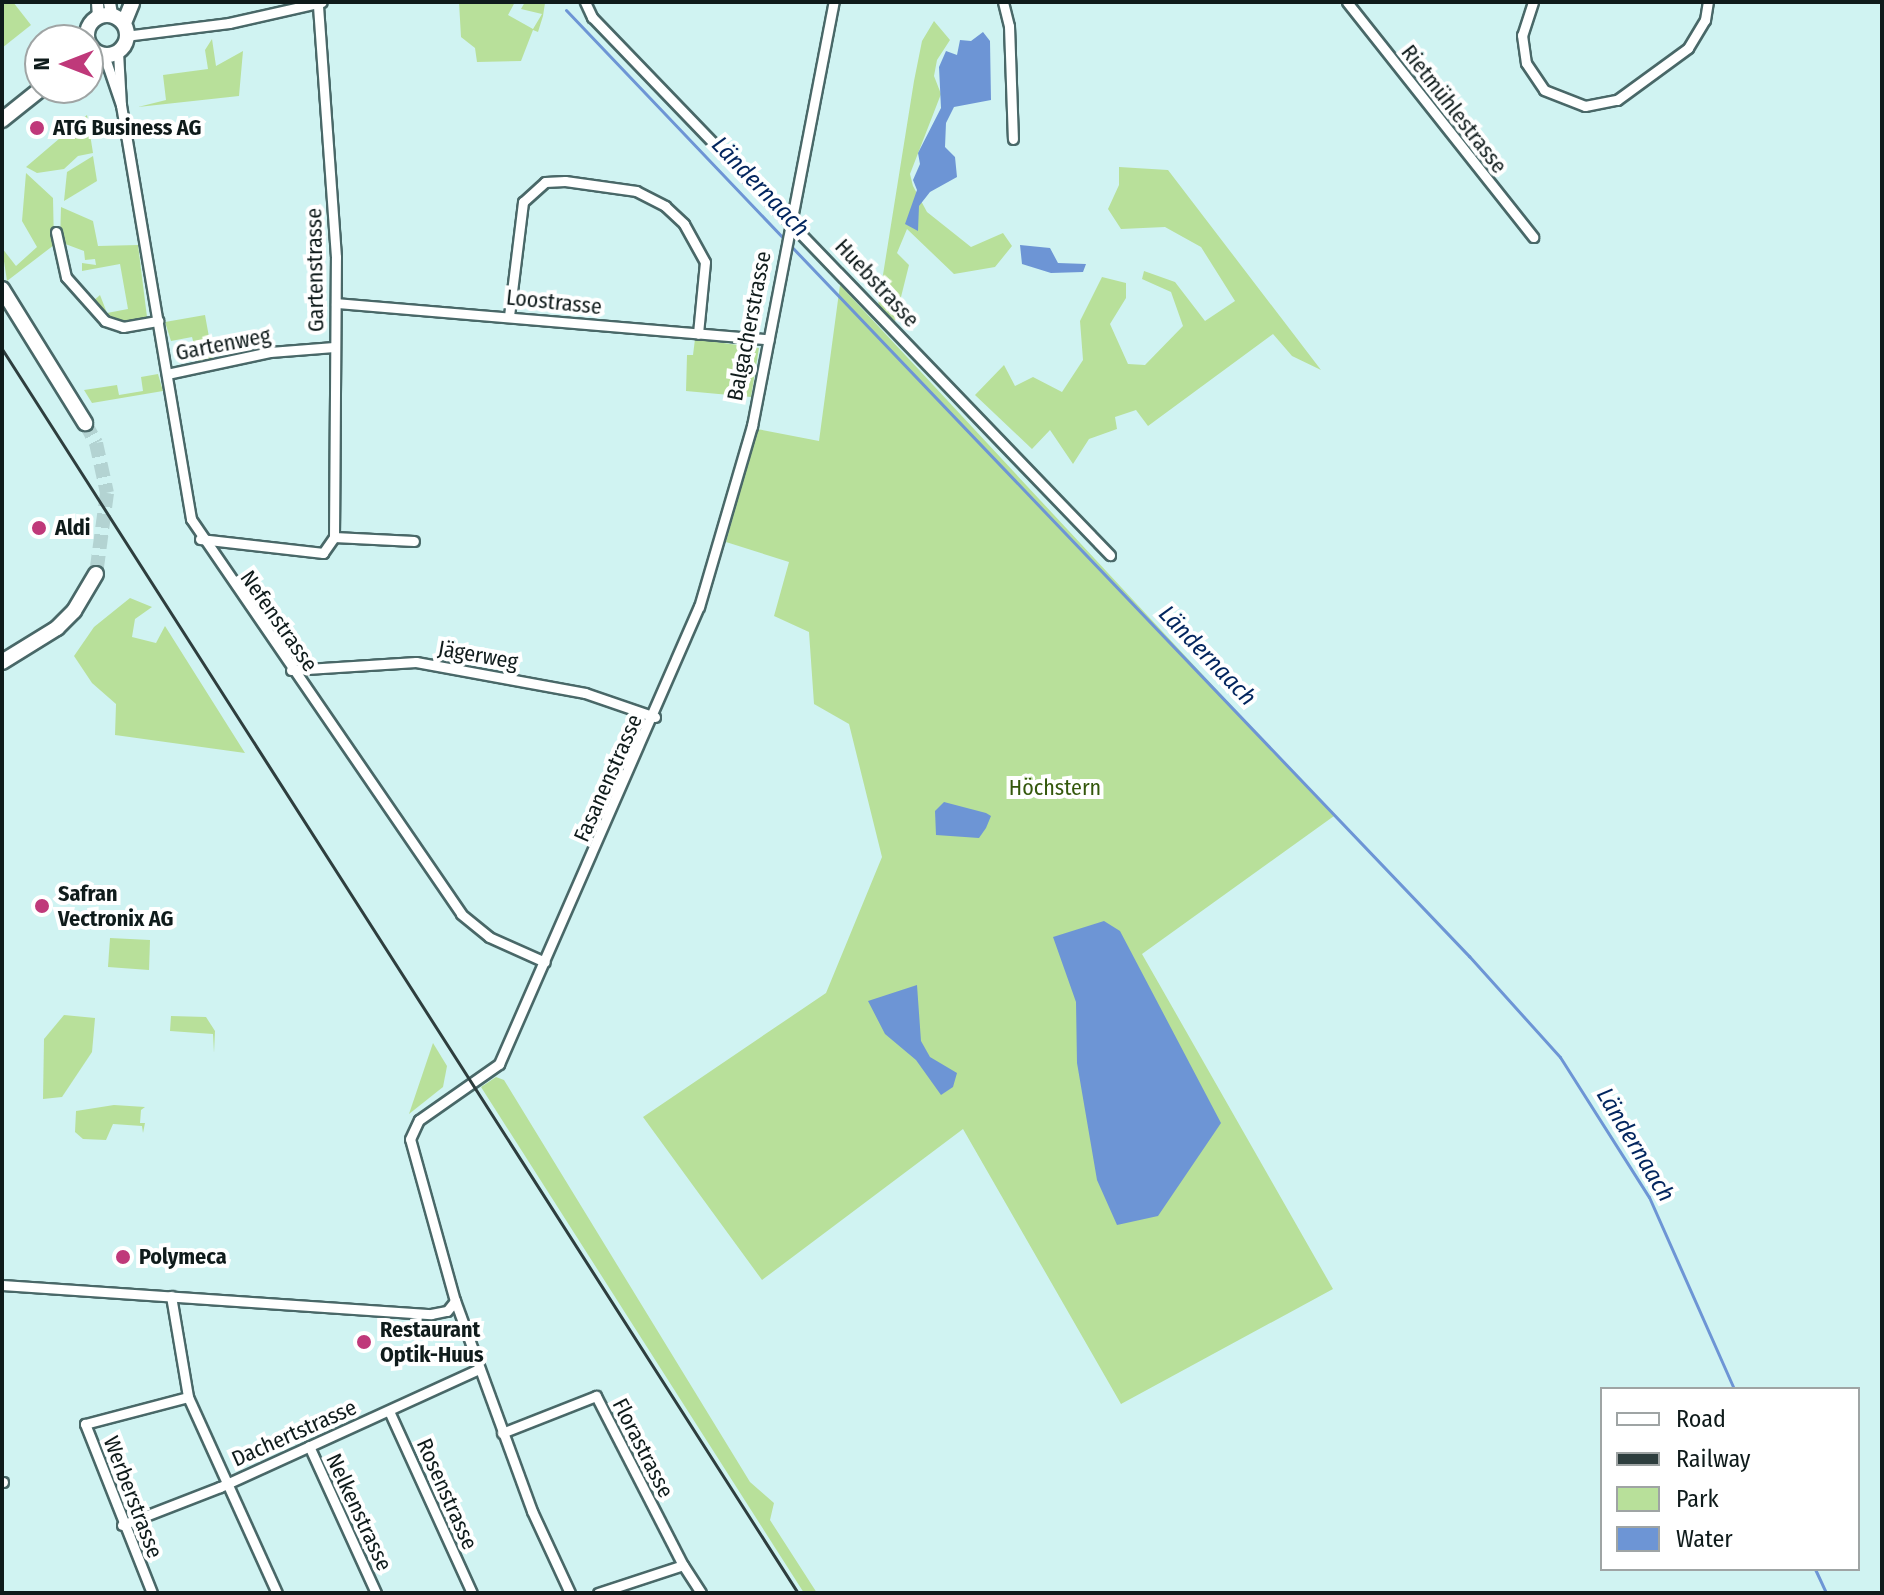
<!DOCTYPE html>
<meta charset="utf-8">
<style>
body{margin:0}
#map{position:relative;width:1884px;height:1595px;overflow:hidden;background:#d0f3f2;font-family:"Fira Sans Condensed",sans-serif}
div>[style]{position:absolute}
[style*='--x']{left:calc(var(--x)*1px);top:calc(var(--y)*1px);width:calc(var(--w)*1px);rotate:calc(var(--a)*1deg)}
.green>*{inset:0;background:#b8e09a}
.water>*{inset:0;background:#6d95d5}
.stream>*{height:3px;margin:-1.5px;padding:0 1.5px;transform-origin:1.5px;border-radius:1.5px;background:#6d95d5}
.secondary-tunnel>*{height:14px;margin-top:-7px;transform-origin:0;background:repeating-linear-gradient(90deg,#b3d3d2 0 14px,transparent 0 21px)}
.roads{filter:drop-shadow(2px 0 #496868) drop-shadow(-2px 0 #496868) drop-shadow(0 2px #496868) drop-shadow(0 -2px #496868)}
.minor>*{height:9px;margin:-4.5px;padding:0 4.5px;transform-origin:4.5px;border-radius:4.5px;background:#fff}
.tertiary>*{height:11px;margin:-5.5px;padding:0 5.5px;transform-origin:5.5px;border-radius:5.5px;background:#fff}
.secondary>*{height:14px;margin:-7px;padding:0 7px;transform-origin:7px;border-radius:7px;background:#fff}
.secondary>.ring{margin:-7px;padding:0;box-sizing:content-box;background:none;border:14px solid #fff;border-radius:50%}
.rail>*{height:3px;margin:-1.5px;padding:0 1.5px;transform-origin:1.5px;border-radius:1.5px;background:#2e3e3e}
.dots>*{width:22px;height:22px;translate:-50% -50%;box-sizing:border-box;border:4px solid #fff;border-radius:50%}
span{translate:-50% -50%;white-space:nowrap;text-align:center;line-height:1.15;-webkit-text-stroke:8px #fff;paint-order:stroke}
.street-label{font-size:22px;color:#0f1b1b}
.poi-label{font-size:22px;color:#0f1b1b;font-weight:700}
.left{translate:0 -50%;text-align:left}
.park-label{font-size:22px;color:#34580c}
.water-label{font-size:24px;color:#02255e;font-style:italic}
.frame{position:absolute;inset:0;border:4px solid #0f1b1b;pointer-events:none}
.legend{position:absolute;left:1600px;top:1387px;width:260px;height:184px;box-sizing:border-box;background:#fff;border:2px solid #9fa4a4;margin:0;padding:10px 14px;list-style:none;font-size:24px;color:#0f1b1b}
.legend li{display:flex;align-items:center;gap:16px;height:40px}
.legend b{width:40px;border:2px solid #9fa4a4}
.north{position:absolute;left:24px;top:24px;width:80px;height:80px;box-sizing:border-box;background:#fff;border:2px solid #9fa4a4;border-radius:50%;rotate:270deg;font-size:22px;font-weight:700;line-height:32px;text-align:center;color:#0f1b1b}
.north::after{content:'';display:block;margin:auto;width:28px;height:36px;background:#bf397a;clip-path:polygon(50% 0,100% 100%,50% 72%,0 100%)}
</style>
<div id="map">
<div class="green">
<div style="clip-path:polygon(2px 2px,13px 2px,31px 25px,2px 48px)"></div>
<div style="clip-path:polygon(459px 2px,515px 2px,508px 15px,533px 29px,542px 14px,521px 9px,525px 2px,545px 3px,543px 16px,538px 32px,533px 30px,521px 61px,477px 62px,475px 48px,461px 37px)"></div>
<div style="clip-path:polygon(934px 21px,950px 40px,937px 60px,934px 76px,941px 94px,910px 174px,913px 186px,927px 212px,971px 247px,1003px 233px,1012px 246px,995px 267px,954px 274px,907px 229px,897px 253px,909px 265px,895px 321px,878px 306px,914px 81px,922px 41px)"></div>
<div style="clip-path:polygon(212px 39px,216px 66px,243px 51px,239px 96px,138px 107px,166px 100px,163px 75px,208px 69px,205px 50px)"></div>
<div style="clip-path:polygon(87px 115px,93px 153px,78px 156px,64px 169px,37px 173px,26px 167px)"></div>
<div style="clip-path:polygon(93px 156px,97px 181px,64px 201px,67px 172px)"></div>
<div style="clip-path:polygon(1119px 167px,1168px 170px,1321px 370px,1292px 356px,1273px 334px,1148px 426px,1136px 410px,1115px 417px,1117px 429px,1089px 439px,1073px 464px,1050px 430px,1032px 449px,975px 395px,1004px 365px,1015px 386px,1033px 377px,1062px 392px,1083px 360px,1080px 321px,1102px 277px,1126px 283px,1126px 298px,1110px 324px,1128px 364px,1145px 365px,1183px 326px,1171px 292px,1142px 279px,1144px 271px,1175px 282px,1205px 321px,1235px 301px,1201px 247px,1165px 227px,1121px 229px,1108px 209px,1119px 185px)"></div>
<div style="clip-path:polygon(26px 173px,53px 198px,54px 245px,7px 281px,2px 248px,16px 266px,37px 247px,22px 221px)"></div>
<div style="clip-path:polygon(61px 207px,93px 221px,98px 246px,138px 245px,147px 317px,118px 322px,91px 303px,100px 295px,107px 313px,128px 309px,120px 264px,82px 271px,82px 263px,96px 265px,95px 259px,85px 260px,84px 251px,60px 242px)"></div>
<div style="clip-path:polygon(840px 285px,1334px 816px,1142px 954px,1333px 1289px,1121px 1404px,963px 1129px,762px 1280px,643px 1117px,826px 993px,882px 857px,849px 724px,814px 704px,809px 632px,774px 616px,789px 562px,726px 542px,757px 429px,819px 441px)"></div>
<div style="clip-path:polygon(205px 315px,213px 359px,199px 364px,192px 337px,171px 341px,165px 322px)"></div>
<div style="clip-path:polygon(695px 339px,759px 348px,751px 397px,686px 391px,687px 355px,693px 355px)"></div>
<div style="clip-path:polygon(158px 374px,163px 391px,92px 403px,84px 390px,117px 385px,119px 395px,143px 391px,141px 377px)"></div>
<div style="clip-path:polygon(130px 598px,152px 607px,135px 619px,132px 637px,156px 643px,165px 626px,245px 753px,115px 735px,116px 704px,92px 683px,74px 656px,94px 627px)"></div>
<div style="clip-path:polygon(110px 938px,150px 940px,149px 970px,108px 967px)"></div>
<div style="clip-path:polygon(64px 1015px,95px 1018px,92px 1052px,62px 1097px,43px 1099px,44px 1039px)"></div>
<div style="clip-path:polygon(171px 1016px,206px 1017px,215px 1031px,214px 1053px,213px 1034px,170px 1031px)"></div>
<div style="clip-path:polygon(433px 1043px,447px 1066px,443px 1087px,409px 1114px)"></div>
<div style="clip-path:polygon(496px 1077px,504px 1080px,750px 1482px,774px 1503px,770px 1520px,817px 1593px,804px 1593px,481px 1087px)"></div>
<div style="clip-path:polygon(114px 1105px,145px 1107px,141px 1110px,140px 1123px,145px 1123px,143px 1133px,142px 1126px,113px 1124px,106px 1140px,83px 1139px,75px 1132px,76px 1111px)"></div>
</div>
<div class="water">
<div style="clip-path:polygon(983px 32px,990px 41px,991px 100px,954px 107px,946px 123px,945px 147px,955px 157px,957px 177px,930px 192px,919px 206px,918px 231px,905px 224px,917px 190px,913px 180px,920px 164px,918px 153px,941px 108px,939px 67px,946px 51px,957px 55px,960px 40px,971px 41px)"></div>
<div style="clip-path:polygon(1020px 245px,1050px 248px,1058px 263px,1086px 264px,1083px 272px,1051px 273px,1022px 264px)"></div>
<div style="clip-path:polygon(944px 802px,986px 813px,991px 816px,986px 828px,979px 838px,936px 835px,935px 811px)"></div>
<div style="clip-path:polygon(1104px 921px,1120px 931px,1221px 1123px,1158px 1216px,1117px 1225px,1097px 1180px,1077px 1063px,1076px 1002px,1053px 937px)"></div>
<div style="clip-path:polygon(917px 985px,921px 1041px,930px 1057px,957px 1073px,953px 1087px,941px 1095px,916px 1060px,885px 1034px,868px 1001px)"></div>
</div>
<div class="stream">
<div style="--x:566;--y:10;--w:316;--a:46.4"></div>
<div style="--x:789;--y:244;--w:985;--a:46.32"></div>
<div style="--x:1469;--y:956;--w:136;--a:48"></div>
<div style="--x:1560;--y:1057;--w:166;--a:57.6"></div>
<div style="--x:1649;--y:1197;--w:210;--a:66.1"></div>
<div style="--x:1815;--y:1569;--w:26;--a:65"></div>
</div>
<div class="secondary-tunnel">
<div style="--x:85;--y:423;--w:23;--a:61"></div>
<div style="--x:96;--y:443;--w:51;--a:77.6"></div>
<div style="--x:107;--y:493;--w:82;--a:97.7"></div>
</div>
<div class="roads">
<div class="minor">
<div style="--x:585;--y:2;--w:17;--a:65"></div>
<div style="--x:592;--y:17;--w:747;--a:46.09"></div>
<div style="--x:1003;--y:2;--w:25;--a:76"></div>
<div style="--x:1009;--y:26;--w:113;--a:88"></div>
<div style="--x:1347;--y:2;--w:300;--a:51.6"></div>
<div style="--x:1533;--y:2;--w:35;--a:108"></div>
<div style="--x:1522;--y:35;--w:28;--a:82"></div>
<div style="--x:1526;--y:63;--w:32;--a:56"></div>
<div style="--x:1544;--y:90;--w:44;--a:21.3"></div>
<div style="--x:1585;--y:106;--w:33;--a:-11"></div>
<div style="--x:1617;--y:100;--w:88;--a:-36.2"></div>
<div style="--x:1688;--y:48;--w:33;--a:-59"></div>
<div style="--x:1705;--y:20;--w:18;--a:-81"></div>
<div style="--x:125;--y:36;--w:105;--a:-7.1"></div>
<div style="--x:229;--y:23;--w:95;--a:-12.7"></div>
<div style="--x:118;--y:52;--w:53;--a:86.8"></div>
<div style="--x:121;--y:105;--w:420;--a:80.4"></div>
<div style="--x:191;--y:519;--w:478;--a:55.6"></div>
<div style="--x:461;--y:914;--w:36;--a:39"></div>
<div style="--x:489;--y:937;--w:61;--a:24.1"></div>
<div style="--x:105;--y:58;--w:50;--a:71.2"></div>
<div style="--x:56;--y:232;--w:46;--a:77.5"></div>
<div style="--x:66;--y:277;--w:59;--a:48.4"></div>
<div style="--x:105;--y:321;--w:19;--a:18"></div>
<div style="--x:123;--y:327;--w:36;--a:-10"></div>
<div style="--x:336;--y:303;--w:434;--a:4.8"></div>
<div style="--x:509;--y:316;--w:115;--a:-83"></div>
<div style="--x:523;--y:202;--w:30;--a:-42"></div>
<div style="--x:545;--y:182;--w:20;--a:-3"></div>
<div style="--x:565;--y:181;--w:72;--a:8"></div>
<div style="--x:636;--y:191;--w:33;--a:27"></div>
<div style="--x:665;--y:206;--w:26;--a:43"></div>
<div style="--x:684;--y:224;--w:43;--a:61.1"></div>
<div style="--x:705;--y:262;--w:72;--a:95.6"></div>
<div style="--x:167;--y:374;--w:105;--a:-12.1"></div>
<div style="--x:270;--y:352;--w:64;--a:-4.5"></div>
<div style="--x:334;--y:537;--w:80;--a:2.9"></div>
<div style="--x:200;--y:539;--w:124;--a:6.5"></div>
<div style="--x:323;--y:553;--w:19;--a:-55"></div>
<div style="--x:334;--y:537;--w:280;--a:-89.6"></div>
<div style="--x:336;--y:257;--w:255;--a:-94.1"></div>
<div style="--x:291;--y:670;--w:125;--a:-3.7"></div>
<div style="--x:416;--y:662;--w:172;--a:10.4"></div>
<div style="--x:585;--y:693;--w:74;--a:18.9"></div>
<div style="--x:2;--y:1285;--w:430;--a:3.9"></div>
<div style="--x:431;--y:1314;--w:16;--a:-11"></div>
<div style="--x:447;--y:1311;--w:13;--a:-51"></div>
<div style="--x:171;--y:1296;--w:102;--a:80.4"></div>
<div style="--x:188;--y:1397;--w:215;--a:65.6"></div>
<div style="--x:389;--y:1411;--w:200;--a:65.5"></div>
<div style="--x:502;--y:1433;--w:101;--a:-21.5"></div>
<div style="--x:596;--y:1396;--w:190;--a:62.8"></div>
<div style="--x:309;--y:1446;--w:162;--a:65.5"></div>
<div style="--x:2;--y:1482;--w:1;--a:0"></div>
<div style="--x:122;--y:1525;--w:105;--a:-21.2"></div>
<div style="--x:220;--y:1487;--w:285;--a:-24.5"></div>
<div style="--x:152;--y:1593;--w:182;--a:-111.6"></div>
<div style="--x:85;--y:1424;--w:106;--a:-14.7"></div>
<div style="--x:570;--y:1593;--w:90;--a:-114.9"></div>
<div style="--x:532;--y:1511;--w:224;--a:-110.1"></div>
<div style="--x:455;--y:1301;--w:168;--a:-105.5"></div>
<div style="--x:410;--y:1139;--w:21;--a:-65"></div>
<div style="--x:419;--y:1120;--w:98;--a:-35"></div>
<div style="--x:499;--y:1064;--w:499;--a:-66.4"></div>
<div style="--x:699;--y:607;--w:189;--a:-73.7"></div>
<div style="--x:752;--y:426;--w:432;--a:-79.1"></div>
<div style="--x:598;--y:1593;--w:89;--a:-18.2"></div>
<div style="--x:683;--y:1565;--w:33;--a:57"></div>
</div>
<div class="tertiary">
<div style="--x:97;--y:2;--w:15;--a:86"></div>
<div style="--x:109;--y:2;--w:11;--a:80"></div>
</div>
<div class="secondary">
<div class="ring" style="left:87px;top:15px;width:26px;height:26px"></div>
<div style="--x:124;--y:23;--w:22;--a:-68"></div>
<div style="--x:2;--y:120;--w:51;--a:-38.7"></div>
<div style="--x:2;--y:289;--w:158;--a:58.2"></div>
<div style="--x:2;--y:662;--w:65;--a:-31.7"></div>
<div style="--x:57;--y:628;--w:24;--a:-45"></div>
<div style="--x:74;--y:611;--w:43;--a:-59.3"></div>
</div>
</div>
<div class="rail">
<div style="--x:2;--y:349;--w:1477;--a:57.39"></div>
</div>
<div class="dots">
<div style="left:37px;top:128px;background:#bf397a"></div>
<div style="left:39px;top:528px;background:#bf397a"></div>
<div style="left:42px;top:906px;background:#bf397a"></div>
<div style="left:123px;top:1257px;background:#bf397a"></div>
<div style="left:364px;top:1342px;background:#bf397a"></div>
</div>
<div class="street-label">
<span style="left:1454px;top:109px;rotate:52deg">Rietmühlestrasse</span>
<span style="left:315px;top:270px;rotate:-91deg">Gartenstrasse</span>
<span style="left:877px;top:283px;rotate:47deg">Huebstrasse</span>
<span style="left:554px;top:302px;rotate:6deg">Loostrasse</span>
<span style="left:749px;top:326px;rotate:-79deg">Balgacherstrasse</span>
<span style="left:223px;top:344px;rotate:-11deg">Gartenweg</span>
<span style="left:279px;top:621px;rotate:55deg">Nefenstrasse</span>
<span style="left:478px;top:655px;rotate:10deg">Jägerweg</span>
<span style="left:608px;top:778px;rotate:-66deg">Fasanenstrasse</span>
<span style="left:294px;top:1433px;rotate:-24deg">Dachertstrasse</span>
<span style="left:643px;top:1448px;rotate:63deg">Florastrasse</span>
<span style="left:447px;top:1494px;rotate:66deg">Rosenstrasse</span>
<span style="left:133px;top:1497px;rotate:69deg">Werberstrasse</span>
<span style="left:359px;top:1512px;rotate:65deg">Nelkenstrasse</span>
</div>
<div class="poi-label">
<span class="left" style="left:53px;top:128px">ATG Business AG</span>
<span class="left" style="left:55px;top:528px">Aldi</span>
<span class="left" style="left:58px;top:906px">Safran<br>Vectronix AG</span>
<span class="left" style="left:139px;top:1257px">Polymeca</span>
<span class="left" style="left:380px;top:1342px">Restaurant<br>Optik-Huus</span>
</div>
<div class="park-label">
<span style="left:1055px;top:788px">Höchstern</span>
</div>
<div class="water-label">
<span style="left:760px;top:187px;rotate:46deg">Ländernaach</span>
<span style="left:1207px;top:656px;rotate:46deg">Ländernaach</span>
<span style="left:1635px;top:1145px;rotate:59deg">Ländernaach</span>
</div>
<div class="frame"></div>
<ul class="legend">
<li><b style="height:10px;background:#fff"></b>Road</li>
<li><b style="height:10px;background:#2e3e3e"></b>Railway</li>
<li><b style="height:22px;background:#b8e09a"></b>Park</li>
<li><b style="height:22px;background:#6d95d5"></b>Water</li>
</ul>
<div class="north">N</div>
</div>
